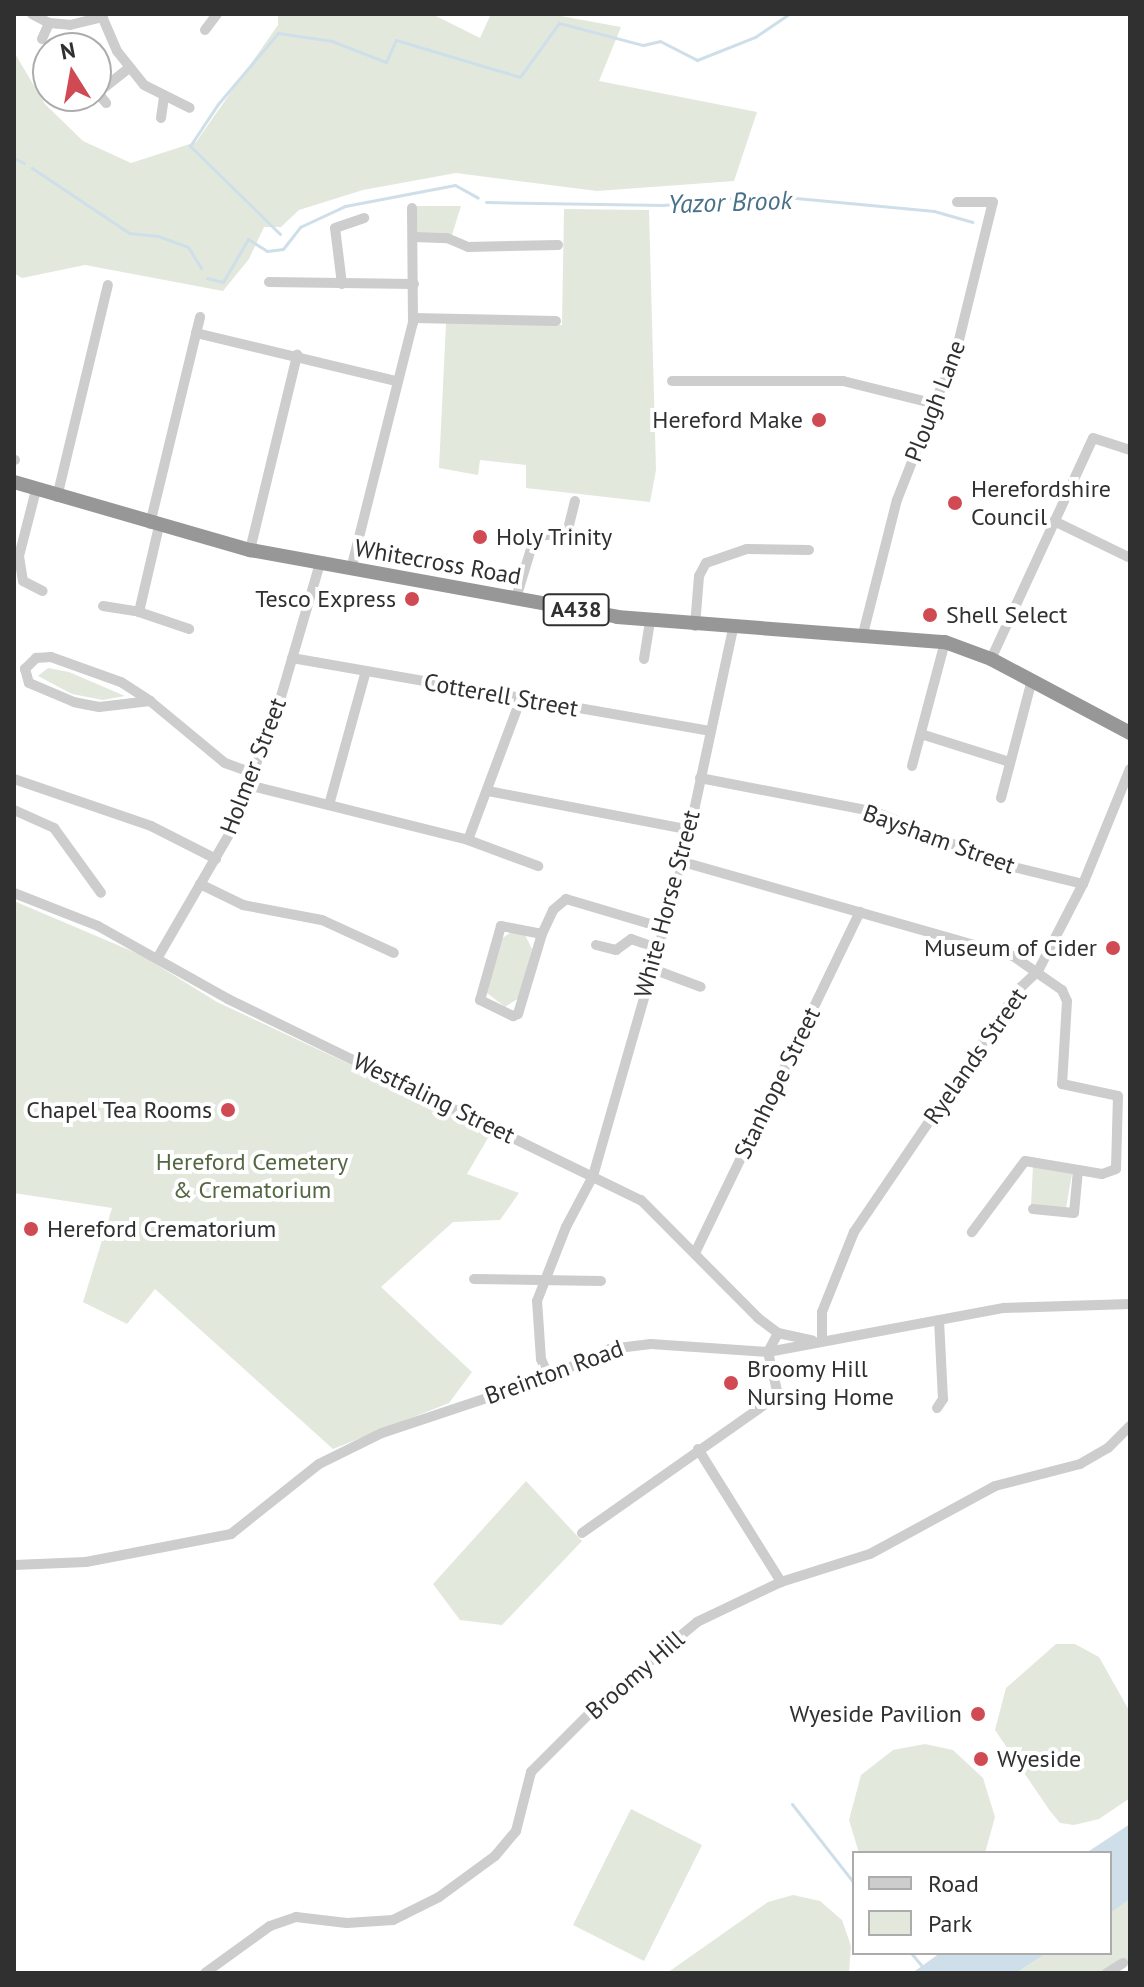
<!DOCTYPE html>
<style>
body{margin:0}
#map{position:relative;width:1144px;height:1987px;overflow:hidden;background:#fff;font-family:"PT Sans",sans-serif}
div>[style]{position:absolute}
[style*='--x']{left:calc(var(--x)*1px);top:calc(var(--y)*1px);width:calc(var(--w)*1px);rotate:calc(var(--a)*1deg)}
.green>*{inset:0;background:#e3e8dd}
.water>*{inset:0;background:#cfdfe9}
.stream>*{height:3px;margin:-1.5px;padding:0 1.5px;transform-origin:1.5px;border-radius:1.5px;background:#cfdfe9}
.minor>*{height:10px;margin:-5px;padding:0 5px;transform-origin:5px;border-radius:5px;background:#cdcdcd}
.highway>*{height:14px;margin:-7px;padding:0 7px;transform-origin:7px;border-radius:7px;background:#979797}
.dots>*{width:22px;height:22px;translate:-50% -50%;box-sizing:border-box;border:4px solid #fff;border-radius:50%}
span{translate:-50% -50%;white-space:nowrap;text-align:center;line-height:1.15;-webkit-text-stroke:8px #fff;paint-order:stroke}
.shield-label span{padding:2px 6px;background:#fff;border:2px solid;border-radius:6px;-webkit-text-stroke-width:0}
.shield-label{font-size:22px;color:#303030;font-weight:700}
.street-label{font-size:24px;color:#303030}
.poi-label{font-size:24px;color:#303030}
.right{translate:-100% -50%;text-align:right}
.left{translate:0 -50%;text-align:left}
.park-label{font-size:24px;color:#546743}
.water-label{font-size:26px;color:#487089;font-style:italic}
.frame{position:absolute;inset:0;border:16px solid #303030;pointer-events:none}
.legend{position:absolute;left:852px;top:1851px;width:260px;height:104px;box-sizing:border-box;background:#fff;border:2px solid #acacac;margin:0;padding:10px 14px;list-style:none;font-size:24px;color:#303030}
.legend li{display:flex;align-items:center;gap:16px;height:40px}
.legend b{width:40px;border:2px solid #acacac}
.north{position:absolute;left:32px;top:32px;width:80px;height:80px;box-sizing:border-box;background:#fff;border:2px solid #acacac;border-radius:50%;rotate:349deg;font-size:22px;font-weight:700;line-height:32px;text-align:center;color:#303030}
.north::after{content:'';display:block;margin:auto;width:28px;height:36px;background:#d04a54;clip-path:polygon(50% 0,100% 100%,50% 72%,0 100%)}
</style>
<div id="map">
<div class="green">
<div style="clip-path:polygon(278px 14px,432px 14px,480px 38px,491px 14px,550px 14px,621px 27px,599px 81px,757px 112px,734px 181px,597px 191px,456px 173px,363px 190px,299px 210px,281px 227px,264px 227px,249px 259px,223px 291px,85px 265px,22px 278px,14px 273px,14px 52px,45px 104px,83px 141px,131px 163px,196px 142px,278px 25px)"></div>
<div style="clip-path:polygon(414px 206px,461px 206px,452px 235px,417px 235px)"></div>
<div style="clip-path:polygon(564px 209px,649px 210px,656px 470px,650px 502px,526px 488px,526px 465px,480px 460px,478px 475px,439px 468px,446px 323px,562px 325px)"></div>
<div style="clip-path:polygon(48px 668px,69px 672px,125px 696px,103px 700px,72px 694px,38px 676px)"></div>
<div style="clip-path:polygon(14px 901px,141px 955px,217px 1002px,492px 1131px,467px 1174px,519px 1193px,500px 1220px,453px 1222px,381px 1287px,472px 1372px,449px 1403px,333px 1449px,155px 1289px,127px 1324px,83px 1302px,112px 1208px,14px 1193px)"></div>
<div style="clip-path:polygon(513px 931px,525px 935px,532px 949px,519px 998px,505px 1007px,487px 993px,501px 939px)"></div>
<div style="clip-path:polygon(1033px 1165px,1072px 1174px,1066px 1208px,1031px 1206px)"></div>
<div style="clip-path:polygon(526px 1481px,582px 1541px,502px 1625px,460px 1620px,433px 1584px)"></div>
<div style="clip-path:polygon(1056px 1644px,1075px 1644px,1099px 1657px,1130px 1712px,1130px 1798px,1099px 1819px,1074px 1825px,1060px 1823px,1050px 1811px,995px 1730px,1006px 1688px)"></div>
<div style="clip-path:polygon(925px 1744px,953px 1750px,983px 1778px,995px 1817px,985px 1853px,859px 1853px,849px 1820px,861px 1775px,893px 1750px)"></div>
<div style="clip-path:polygon(631px 1809px,702px 1845px,644px 1961px,573px 1925px)"></div>
<div style="clip-path:polygon(793px 1895px,820px 1901px,842px 1920px,851px 1946px,849px 1973px,667px 1973px,768px 1902px)"></div>
<div style="clip-path:polygon(1130px 1899px,1130px 1961px,1107px 1973px,1016px 1973px,1047px 1953px,1110px 1953px,1110px 1912px)"></div>
</div>
<div class="water">
<div style="clip-path:polygon(1130px 1824px,1130px 1899px,1110px 1913px,1110px 1853px,1086px 1853px)"></div>
<div style="clip-path:polygon(940px 1953px,1047px 1953px,1016px 1973px,912px 1973px)"></div>
</div>
<div class="stream">
<div style="--x:14;--y:158;--w:11;--a:27"></div>
<div style="--x:32;--y:168;--w:117;--a:33.8"></div>
<div style="--x:129;--y:233;--w:29;--a:6"></div>
<div style="--x:158;--y:236;--w:32;--a:20"></div>
<div style="--x:188;--y:247;--w:25;--a:58"></div>
<div style="--x:486;--y:202;--w:177;--a:1"></div>
<div style="--x:663;--y:205;--w:101;--a:-5.7"></div>
<div style="--x:764;--y:195;--w:171;--a:5.4"></div>
<div style="--x:934;--y:211;--w:40;--a:16"></div>
<div style="--x:280;--y:234;--w:126;--a:-135.6"></div>
<div style="--x:190;--y:146;--w:50;--a:-56.3"></div>
<div style="--x:218;--y:104;--w:93;--a:-49.8"></div>
<div style="--x:278;--y:33;--w:55;--a:8.4"></div>
<div style="--x:332;--y:41;--w:58;--a:21.3"></div>
<div style="--x:386;--y:62;--w:24;--a:-66"></div>
<div style="--x:396;--y:40;--w:129;--a:16.6"></div>
<div style="--x:520;--y:77;--w:67;--a:-54.2"></div>
<div style="--x:559;--y:23;--w:87;--a:14.7"></div>
<div style="--x:643;--y:45;--w:17;--a:-13"></div>
<div style="--x:660;--y:41;--w:42;--a:27.2"></div>
<div style="--x:697;--y:60;--w:62;--a:-21.6"></div>
<div style="--x:755;--y:37;--w:41;--a:-34.1"></div>
<div style="--x:207;--y:278;--w:16;--a:14"></div>
<div style="--x:223;--y:282;--w:50;--a:-59.8"></div>
<div style="--x:248;--y:239;--w:22;--a:32"></div>
<div style="--x:267;--y:251;--w:16;--a:-7"></div>
<div style="--x:283;--y:249;--w:28;--a:-52"></div>
<div style="--x:300;--y:227;--w:50;--a:-25"></div>
<div style="--x:345;--y:206;--w:112;--a:-10.8"></div>
<div style="--x:455;--y:185;--w:26;--a:29"></div>
<div style="--x:792;--y:1804;--w:100;--a:51.9"></div>
<div style="--x:911;--y:1953;--w:17;--a:50"></div>
</div>
<div class="minor">
<div style="--x:32;--y:14;--w:19;--a:28"></div>
<div style="--x:49;--y:23;--w:21;--a:5"></div>
<div style="--x:70;--y:25;--w:34;--a:-14"></div>
<div style="--x:101;--y:14;--w:40;--a:66.6"></div>
<div style="--x:117;--y:51;--w:43;--a:51.5"></div>
<div style="--x:144;--y:85;--w:51;--a:26.6"></div>
<div style="--x:205;--y:30;--w:20;--a:-53"></div>
<div style="--x:42;--y:39;--w:17;--a:-66"></div>
<div style="--x:98;--y:93;--w:13;--a:51"></div>
<div style="--x:96;--y:94;--w:42;--a:-38.2"></div>
<div style="--x:161;--y:118;--w:21;--a:-82"></div>
<div style="--x:414;--y:237;--w:33;--a:2"></div>
<div style="--x:447;--y:238;--w:23;--a:23"></div>
<div style="--x:468;--y:247;--w:90;--a:-1.3"></div>
<div style="--x:269;--y:282;--w:145;--a:0.8"></div>
<div style="--x:342;--y:284;--w:56;--a:-97.1"></div>
<div style="--x:335;--y:228;--w:31;--a:-19"></div>
<div style="--x:413;--y:318;--w:143;--a:1.2"></div>
<div style="--x:196;--y:333;--w:206;--a:13.5"></div>
<div style="--x:672;--y:381;--w:171;--a:0"></div>
<div style="--x:843;--y:381;--w:96;--a:13.9"></div>
<div style="--x:14;--y:460;--w:1;--a:0"></div>
<div style="--x:36;--y:490;--w:68;--a:104.4"></div>
<div style="--x:19;--y:556;--w:25;--a:81"></div>
<div style="--x:23;--y:581;--w:22;--a:27"></div>
<div style="--x:57;--y:497;--w:218;--a:-76.5"></div>
<div style="--x:1054;--y:521;--w:82;--a:25.9"></div>
<div style="--x:150;--y:524;--w:213;--a:-76.4"></div>
<div style="--x:250;--y:550;--w:201;--a:-76.4"></div>
<div style="--x:351;--y:569;--w:254;--a:-75.9"></div>
<div style="--x:413;--y:323;--w:115;--a:-90.5"></div>
<div style="--x:516;--y:598;--w:65;--a:-73"></div>
<div style="--x:535;--y:536;--w:32;--a:-5"></div>
<div style="--x:567;--y:533;--w:33;--a:-76"></div>
<div style="--x:103;--y:606;--w:36;--a:9"></div>
<div style="--x:139;--y:612;--w:88;--a:-76.9"></div>
<div style="--x:139;--y:612;--w:53;--a:18.8"></div>
<div style="--x:695;--y:626;--w:50;--a:-85.4"></div>
<div style="--x:699;--y:576;--w:15;--a:-62"></div>
<div style="--x:706;--y:563;--w:43;--a:-18.9"></div>
<div style="--x:747;--y:549;--w:62;--a:0.9"></div>
<div style="--x:863;--y:634;--w:138;--a:-75.8"></div>
<div style="--x:897;--y:500;--w:168;--a:-68.6"></div>
<div style="--x:958;--y:344;--w:146;--a:-76.2"></div>
<div style="--x:993;--y:202;--w:36;--a:180"></div>
<div style="--x:292;--y:658;--w:424;--a:9.9"></div>
<div style="--x:644;--y:659;--w:37;--a:-81"></div>
<div style="--x:991;--y:659;--w:243;--a:-65.2"></div>
<div style="--x:1093;--y:438;--w:39;--a:18"></div>
<div style="--x:150;--y:701;--w:51;--a:173.3"></div>
<div style="--x:99;--y:707;--w:25;--a:-169"></div>
<div style="--x:74;--y:702;--w:49;--a:-157.1"></div>
<div style="--x:29;--y:683;--w:15;--a:-106"></div>
<div style="--x:25;--y:669;--w:16;--a:-45"></div>
<div style="--x:36;--y:658;--w:15;--a:-4"></div>
<div style="--x:51;--y:657;--w:74;--a:19.7"></div>
<div style="--x:121;--y:682;--w:35;--a:33"></div>
<div style="--x:150;--y:701;--w:97;--a:39.6"></div>
<div style="--x:225;--y:763;--w:29;--a:20"></div>
<div style="--x:921;--y:734;--w:93;--a:17.5"></div>
<div style="--x:912;--y:766;--w:128;--a:-75.1"></div>
<div style="--x:700;--y:778;--w:179;--a:10.9"></div>
<div style="--x:876;--y:812;--w:135;--a:22.6"></div>
<div style="--x:1001;--y:864;--w:84;--a:13.7"></div>
<div style="--x:14;--y:779;--w:145;--a:18.9"></div>
<div style="--x:151;--y:826;--w:73;--a:26.9"></div>
<div style="--x:248;--y:785;--w:227;--a:14"></div>
<div style="--x:468;--y:840;--w:75;--a:20.4"></div>
<div style="--x:488;--y:791;--w:206;--a:10.9"></div>
<div style="--x:1001;--y:798;--w:122;--a:-75.3"></div>
<div style="--x:329;--y:805;--w:139;--a:-74.6"></div>
<div style="--x:14;--y:810;--w:44;--a:24.2"></div>
<div style="--x:54;--y:828;--w:80;--a:54.1"></div>
<div style="--x:468;--y:840;--w:152;--a:-69.5"></div>
<div style="--x:683;--y:862;--w:343;--a:15.9"></div>
<div style="--x:1013;--y:956;--w:60;--a:34.8"></div>
<div style="--x:1062;--y:990;--w:12;--a:66"></div>
<div style="--x:1067;--y:1001;--w:83;--a:93.4"></div>
<div style="--x:1062;--y:1084;--w:57;--a:12.1"></div>
<div style="--x:1118;--y:1096;--w:73;--a:91.6"></div>
<div style="--x:1116;--y:1169;--w:15;--a:160"></div>
<div style="--x:1102;--y:1174;--w:78;--a:-170.4"></div>
<div style="--x:1025;--y:1161;--w:89;--a:126.7"></div>
<div style="--x:200;--y:884;--w:48;--a:26"></div>
<div style="--x:243;--y:905;--w:80;--a:10.8"></div>
<div style="--x:322;--y:920;--w:79;--a:24.6"></div>
<div style="--x:14;--y:893;--w:90;--a:21.4"></div>
<div style="--x:98;--y:926;--w:149;--a:29.3"></div>
<div style="--x:228;--y:999;--w:459;--a:26"></div>
<div style="--x:641;--y:1200;--w:166;--a:45.2"></div>
<div style="--x:758;--y:1318;--w:25;--a:37"></div>
<div style="--x:778;--y:1333;--w:35;--a:12"></div>
<div style="--x:542;--y:934;--w:42;--a:-169"></div>
<div style="--x:501;--y:926;--w:77;--a:105.8"></div>
<div style="--x:480;--y:1000;--w:37;--a:26"></div>
<div style="--x:513;--y:1016;--w:5;--a:-22"></div>
<div style="--x:518;--y:1014;--w:84;--a:-73.3"></div>
<div style="--x:542;--y:934;--w:26;--a:-65"></div>
<div style="--x:553;--y:910;--w:17;--a:-40"></div>
<div style="--x:566;--y:899;--w:102;--a:16.5"></div>
<div style="--x:596;--y:945;--w:21;--a:14"></div>
<div style="--x:616;--y:950;--w:19;--a:-36"></div>
<div style="--x:631;--y:939;--w:28;--a:19"></div>
<div style="--x:158;--y:957;--w:146;--a:-59.9"></div>
<div style="--x:231;--y:831;--w:140;--a:-69.5"></div>
<div style="--x:280;--y:700;--w:143;--a:-73.7"></div>
<div style="--x:650;--y:968;--w:54;--a:20.4"></div>
<div style="--x:1033;--y:1209;--w:41;--a:5.6"></div>
<div style="--x:1074;--y:1213;--w:43;--a:-84.7"></div>
<div style="--x:695;--y:1253;--w:379;--a:-64.2"></div>
<div style="--x:474;--y:1279;--w:127;--a:0.9"></div>
<div style="--x:822;--y:1341;--w:29;--a:-90"></div>
<div style="--x:822;--y:1312;--w:86;--a:-68.2"></div>
<div style="--x:854;--y:1232;--w:295;--a:-55.8"></div>
<div style="--x:1020;--y:988;--w:25;--a:-43"></div>
<div style="--x:1038;--y:971;--w:98;--a:-62.7"></div>
<div style="--x:1083;--y:884;--w:124;--a:-67.8"></div>
<div style="--x:549;--y:1377;--w:20;--a:-114"></div>
<div style="--x:541;--y:1359;--w:58;--a:-93.9"></div>
<div style="--x:537;--y:1301;--w:79;--a:-68.6"></div>
<div style="--x:566;--y:1227;--w:58;--a:-62.1"></div>
<div style="--x:593;--y:1176;--w:327;--a:-74"></div>
<div style="--x:683;--y:862;--w:238;--a:-77.9"></div>
<div style="--x:937;--y:1408;--w:11;--a:-56"></div>
<div style="--x:943;--y:1399;--w:79;--a:-92.9"></div>
<div style="--x:698;--y:1449;--w:157;--a:58"></div>
<div style="--x:582;--y:1533;--w:240;--a:-35.1"></div>
<div style="--x:778;--y:1395;--w:44;--a:-103.1"></div>
<div style="--x:768;--y:1352;--w:21;--a:-62"></div>
<div style="--x:14;--y:1565;--w:72;--a:-2.4"></div>
<div style="--x:86;--y:1562;--w:148;--a:-10.9"></div>
<div style="--x:231;--y:1534;--w:112;--a:-38.5"></div>
<div style="--x:319;--y:1464;--w:70;--a:-26.2"></div>
<div style="--x:382;--y:1433;--w:176;--a:-18.5"></div>
<div style="--x:549;--y:1377;--w:67;--a:-24.7"></div>
<div style="--x:610;--y:1349;--w:41;--a:-7"></div>
<div style="--x:651;--y:1344;--w:117;--a:3.9"></div>
<div style="--x:768;--y:1352;--w:240;--a:-10.6"></div>
<div style="--x:1004;--y:1308;--w:126;--a:-1.8"></div>
<div style="--x:205;--y:1973;--w:80;--a:-35.9"></div>
<div style="--x:270;--y:1926;--w:28;--a:-19"></div>
<div style="--x:296;--y:1917;--w:51;--a:6.7"></div>
<div style="--x:347;--y:1923;--w:46;--a:-3.7"></div>
<div style="--x:393;--y:1920;--w:51;--a:-26.6"></div>
<div style="--x:439;--y:1897;--w:69;--a:-36.2"></div>
<div style="--x:495;--y:1856;--w:33;--a:-50"></div>
<div style="--x:516;--y:1831;--w:61;--a:-75.7"></div>
<div style="--x:531;--y:1772;--w:100;--a:-45"></div>
<div style="--x:602;--y:1701;--w:124;--a:-39.7"></div>
<div style="--x:697;--y:1622;--w:93;--a:-25.5"></div>
<div style="--x:781;--y:1582;--w:93;--a:-17.5"></div>
<div style="--x:870;--y:1554;--w:142;--a:-28.5"></div>
<div style="--x:995;--y:1486;--w:88;--a:-14.5"></div>
<div style="--x:1080;--y:1464;--w:32;--a:-30"></div>
<div style="--x:1108;--y:1448;--w:31;--a:-45"></div>
<div style="--x:1107;--y:1973;--w:19;--a:-32"></div>
</div>
<div class="highway">
<div style="--x:14;--y:482;--w:246;--a:16.1"></div>
<div style="--x:250;--y:550;--w:373;--a:10.3"></div>
<div style="--x:617;--y:617;--w:329;--a:4.4"></div>
<div style="--x:945;--y:642;--w:49;--a:20.3"></div>
<div style="--x:991;--y:659;--w:157;--a:28"></div>
</div>
<div class="dots">
<div style="left:819px;top:420px;background:#d04a54"></div>
<div style="left:955px;top:503px;background:#d04a54"></div>
<div style="left:480px;top:537px;background:#d04a54"></div>
<div style="left:412px;top:599px;background:#d04a54"></div>
<div style="left:930px;top:615px;background:#d04a54"></div>
<div style="left:1113px;top:948px;background:#d04a54"></div>
<div style="left:228px;top:1110px;background:#d04a54"></div>
<div style="left:31px;top:1229px;background:#d04a54"></div>
<div style="left:731px;top:1383px;background:#d04a54"></div>
<div style="left:978px;top:1714px;background:#d04a54"></div>
<div style="left:981px;top:1759px;background:#d04a54"></div>
</div>
<div class="shield-label">
<span style="left:576px;top:610px">A438</span>
</div>
<div class="street-label">
<span style="left:935px;top:401px;rotate:-69deg">Plough Lane</span>
<span style="left:438px;top:562px;rotate:10deg">Whitecross Road</span>
<span style="left:501px;top:695px;rotate:10deg">Cotterell Street</span>
<span style="left:253px;top:766px;rotate:-69deg">Holmer Street</span>
<span style="left:939px;top:839px;rotate:20deg">Baysham Street</span>
<span style="left:667px;top:904px;rotate:-75deg">White Horse Street</span>
<span style="left:975px;top:1056px;rotate:-55deg">Ryelands Street</span>
<span style="left:777px;top:1083px;rotate:-64deg">Stanhope Street</span>
<span style="left:434px;top:1098px;rotate:26deg">Westfaling Street</span>
<span style="left:554px;top:1372px;rotate:-20deg">Breinton Road</span>
<span style="left:635px;top:1675px;rotate:-41deg">Broomy Hill</span>
</div>
<div class="poi-label">
<span class="right" style="left:803px;top:420px">Hereford Make</span>
<span class="left" style="left:971px;top:503px">Herefordshire<br>Council</span>
<span class="left" style="left:496px;top:537px">Holy Trinity</span>
<span class="right" style="left:396px;top:599px">Tesco Express</span>
<span class="left" style="left:946px;top:615px">Shell Select</span>
<span class="right" style="left:1097px;top:948px">Museum of Cider</span>
<span class="right" style="left:212px;top:1110px">Chapel Tea Rooms</span>
<span class="left" style="left:47px;top:1229px">Hereford Crematorium</span>
<span class="left" style="left:747px;top:1383px">Broomy Hill<br>Nursing Home</span>
<span class="right" style="left:962px;top:1714px">Wyeside Pavilion</span>
<span class="left" style="left:997px;top:1759px">Wyeside</span>
</div>
<div class="park-label">
<span style="left:252px;top:1176px">Hereford Cemetery<br>&amp; Crematorium</span>
</div>
<div class="water-label">
<span style="left:730px;top:202px;rotate:-2deg">Yazor Brook</span>
</div>
<div class="frame"></div>
<ul class="legend">
<li><b style="height:10px;background:#cdcdcd"></b>Road</li>
<li><b style="height:22px;background:#e3e8dd"></b>Park</li>
</ul>
<div class="north">N</div>
</div>
